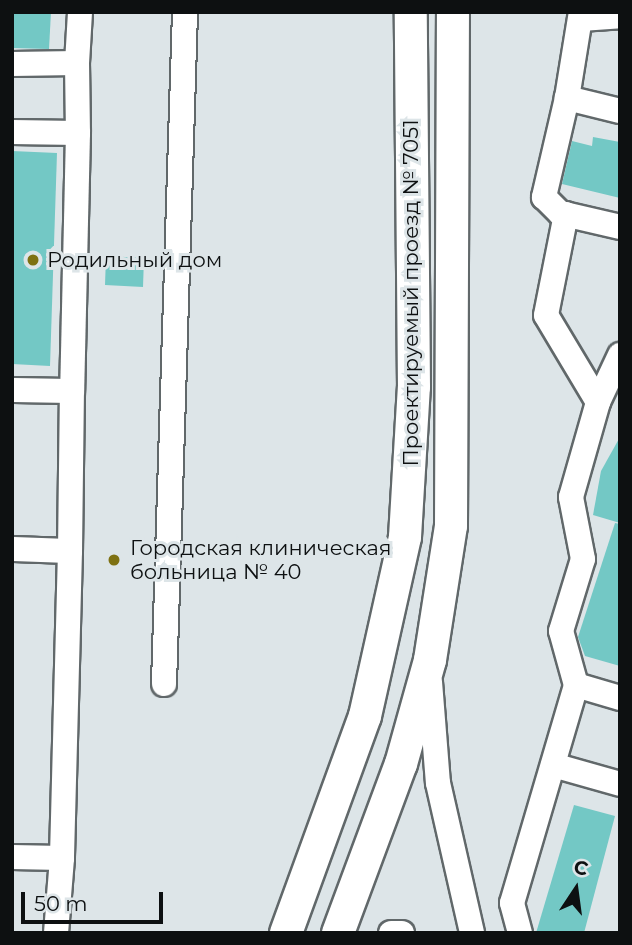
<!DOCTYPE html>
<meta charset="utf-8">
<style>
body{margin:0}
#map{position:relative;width:632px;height:945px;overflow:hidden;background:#dde5e8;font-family:Montserrat,sans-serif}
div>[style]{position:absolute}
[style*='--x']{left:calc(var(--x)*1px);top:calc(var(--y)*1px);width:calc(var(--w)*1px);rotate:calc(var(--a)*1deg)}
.building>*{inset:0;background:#73c8c5}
.roads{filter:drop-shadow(2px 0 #61686a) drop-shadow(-2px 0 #61686a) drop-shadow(0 2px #61686a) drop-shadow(0 -2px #61686a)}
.minor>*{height:24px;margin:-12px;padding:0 12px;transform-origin:12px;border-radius:12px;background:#fff}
.major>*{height:32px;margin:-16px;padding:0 16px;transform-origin:16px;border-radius:16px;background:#fff}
.dots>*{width:19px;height:19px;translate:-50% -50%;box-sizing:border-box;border:4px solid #dde5e8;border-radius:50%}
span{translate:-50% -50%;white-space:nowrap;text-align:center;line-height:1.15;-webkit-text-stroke:6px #dde5e8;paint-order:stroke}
.poi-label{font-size:21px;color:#0d1011}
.left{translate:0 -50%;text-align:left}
.street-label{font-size:21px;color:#0d1011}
.frame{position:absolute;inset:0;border:14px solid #0d1011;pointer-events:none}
.north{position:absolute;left:541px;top:854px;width:70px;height:70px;-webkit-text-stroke:5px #dde5e8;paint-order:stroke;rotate:13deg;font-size:19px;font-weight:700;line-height:28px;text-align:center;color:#0d1011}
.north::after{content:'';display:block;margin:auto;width:24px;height:32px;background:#0d1011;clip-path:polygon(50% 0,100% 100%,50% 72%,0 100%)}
.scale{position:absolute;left:21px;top:892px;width:142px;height:32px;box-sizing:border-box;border:4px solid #0d1011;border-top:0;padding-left:9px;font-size:21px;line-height:24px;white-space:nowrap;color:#0d1011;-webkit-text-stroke:5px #dde5e8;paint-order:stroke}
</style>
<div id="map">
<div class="building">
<div style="clip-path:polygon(12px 12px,51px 12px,49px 49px,12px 48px)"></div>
<div style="clip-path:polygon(593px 137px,620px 142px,620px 198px,562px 184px,572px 141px,592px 146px)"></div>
<div style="clip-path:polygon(12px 151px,57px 153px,50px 366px,12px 364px)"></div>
<div style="clip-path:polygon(106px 256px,144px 258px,143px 287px,105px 285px)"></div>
<div style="clip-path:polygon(620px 437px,620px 523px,593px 515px,601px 471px)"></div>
<div style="clip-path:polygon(615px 523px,620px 524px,620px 666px,585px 656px,578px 637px)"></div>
<div style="clip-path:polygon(574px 805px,615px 816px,584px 933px,536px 933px)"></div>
</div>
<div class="roads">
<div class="minor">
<div style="--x:581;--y:19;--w:39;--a:-4"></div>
<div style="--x:77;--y:63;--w:51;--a:-86.6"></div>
<div style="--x:12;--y:64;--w:65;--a:-0.9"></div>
<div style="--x:77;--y:63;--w:70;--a:89.2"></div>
<div style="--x:567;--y:98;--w:87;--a:-80.8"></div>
<div style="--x:620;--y:111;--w:55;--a:-166.2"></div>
<div style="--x:567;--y:98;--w:102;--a:103.1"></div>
<div style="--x:544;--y:197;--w:23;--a:45"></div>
<div style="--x:560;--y:213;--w:62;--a:13.1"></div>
<div style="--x:12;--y:132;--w:66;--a:0.9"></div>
<div style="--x:78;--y:133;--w:258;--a:91.3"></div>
<div style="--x:72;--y:391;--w:60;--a:-179"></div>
<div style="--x:598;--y:402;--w:52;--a:-64.9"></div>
<div style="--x:12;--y:549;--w:58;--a:2"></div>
<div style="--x:70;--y:551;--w:307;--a:91.5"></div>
<div style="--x:62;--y:858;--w:50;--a:-178.9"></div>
<div style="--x:70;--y:551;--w:160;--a:-89.3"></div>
<div style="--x:430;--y:682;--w:101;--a:85.5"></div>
<div style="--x:438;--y:783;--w:154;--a:77.2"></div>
<div style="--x:164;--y:684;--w:672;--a:-88.21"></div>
<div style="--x:576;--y:685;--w:46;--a:16.5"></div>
<div style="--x:553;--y:765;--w:70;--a:15.8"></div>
<div style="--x:56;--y:933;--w:75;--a:-85.4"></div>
<div style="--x:391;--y:933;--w:11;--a:0"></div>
<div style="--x:520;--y:933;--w:31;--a:-105"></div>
<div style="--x:512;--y:903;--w:227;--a:-73.6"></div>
<div style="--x:576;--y:685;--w:56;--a:-105.5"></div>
<div style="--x:561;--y:631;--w:75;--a:-73"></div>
<div style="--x:583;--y:559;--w:63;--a:-101"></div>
<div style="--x:571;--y:497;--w:99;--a:-74.1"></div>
<div style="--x:598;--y:402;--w:101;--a:-120.9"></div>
<div style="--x:546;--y:315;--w:103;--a:-78.8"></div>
</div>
<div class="major">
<div style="--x:286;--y:933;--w:231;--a:-70"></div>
<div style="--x:365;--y:716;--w:183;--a:-77.4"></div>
<div style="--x:405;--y:537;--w:150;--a:-86.6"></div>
<div style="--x:414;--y:387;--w:375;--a:-90.5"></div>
<div style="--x:338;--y:933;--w:180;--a:-69.6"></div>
<div style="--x:401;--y:764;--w:108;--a:-74.4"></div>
<div style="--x:430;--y:660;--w:136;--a:-81.1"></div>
<div style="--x:451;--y:526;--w:514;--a:-89.78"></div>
</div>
</div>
<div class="dots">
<div style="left:33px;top:260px;background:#7e7112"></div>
<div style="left:114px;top:560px;background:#7e7112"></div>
</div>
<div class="poi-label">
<span class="left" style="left:47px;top:260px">Родильный дом</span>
<span class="left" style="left:130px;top:560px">Городская клиническая<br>больница № 40</span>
</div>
<div class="street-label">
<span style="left:411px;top:293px;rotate:-90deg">Проектируемый проезд № 7051</span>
</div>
<div class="frame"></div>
<div class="north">С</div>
<div class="scale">50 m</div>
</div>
